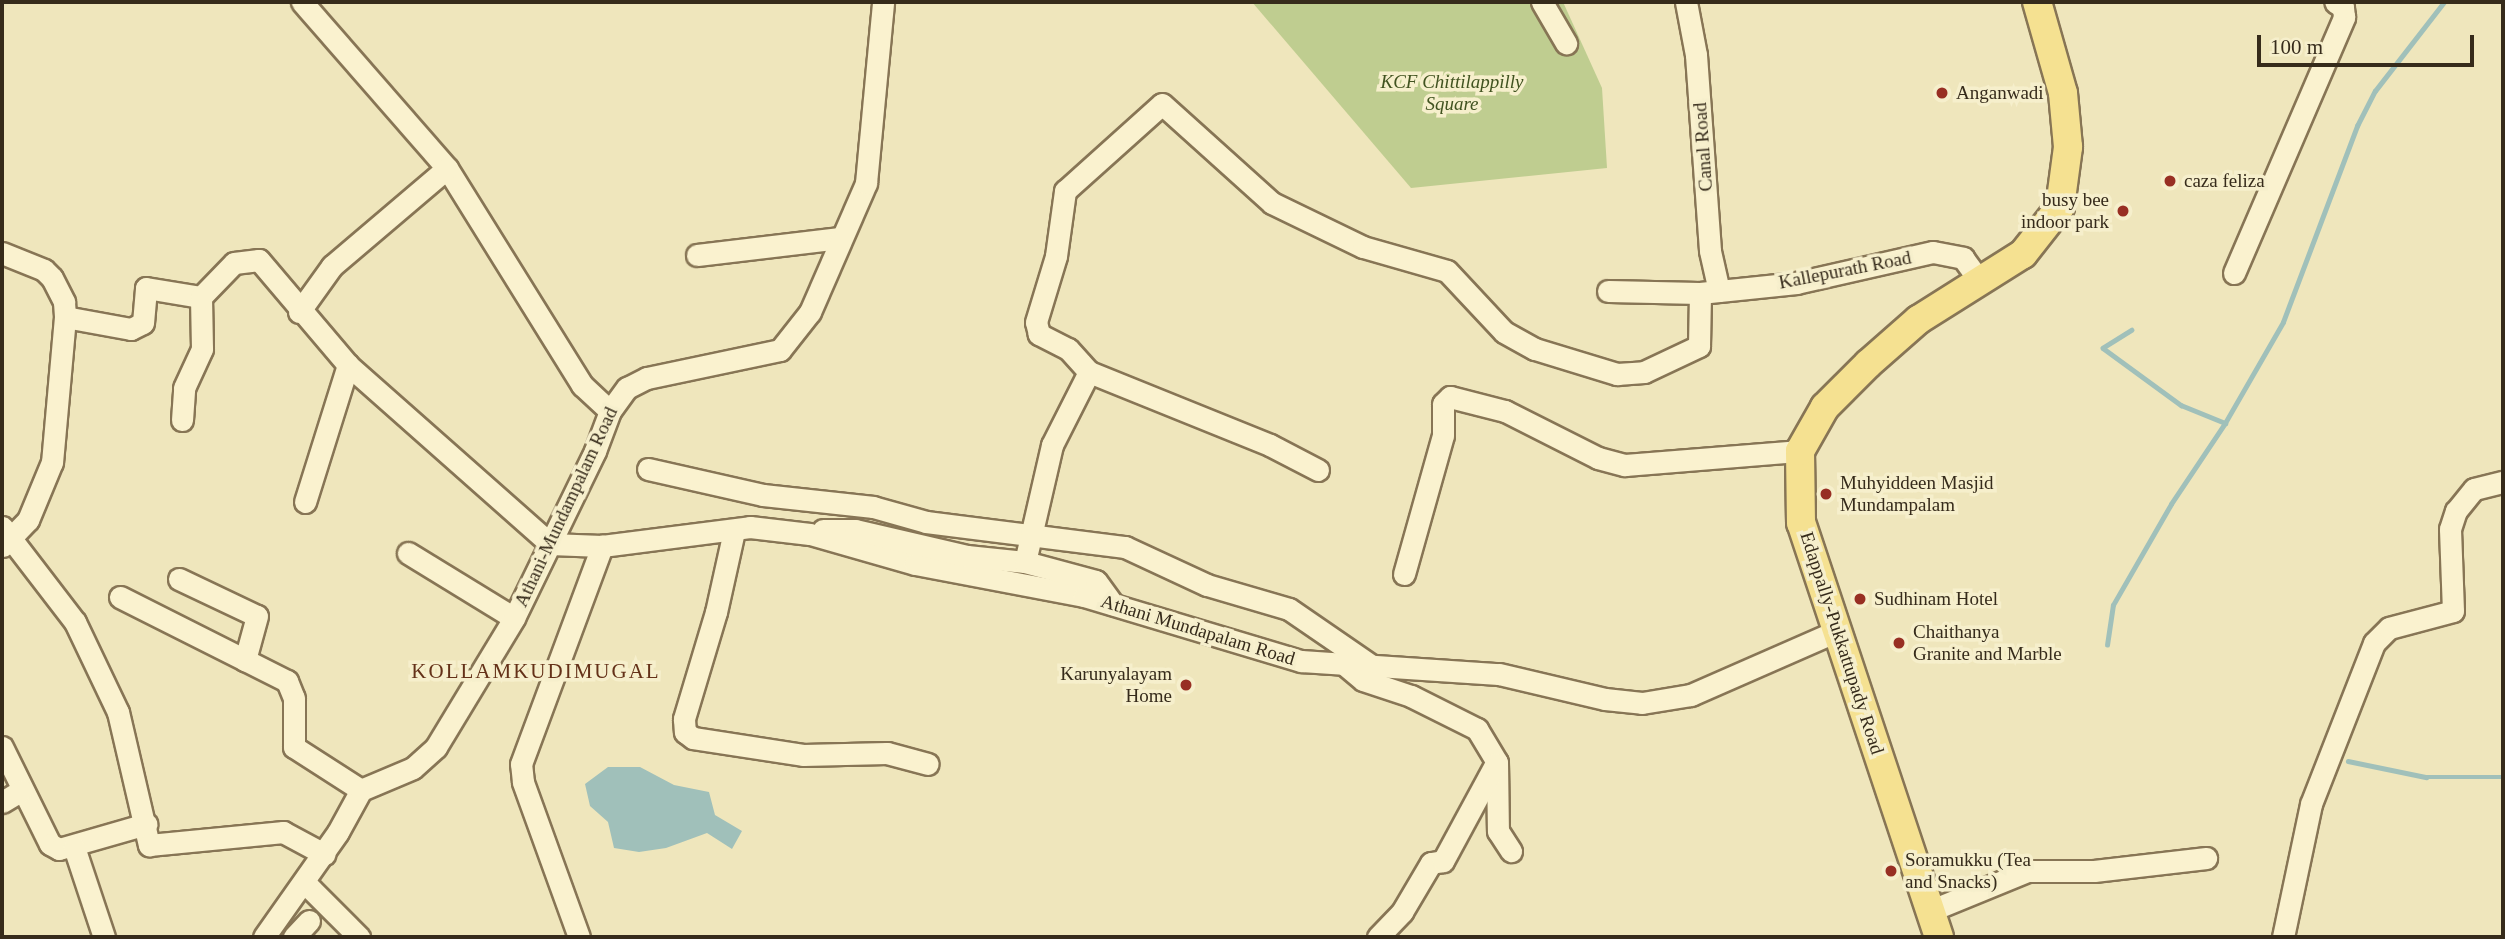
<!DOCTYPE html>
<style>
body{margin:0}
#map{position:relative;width:2505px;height:939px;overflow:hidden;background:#efe6bc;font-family:Georgia,serif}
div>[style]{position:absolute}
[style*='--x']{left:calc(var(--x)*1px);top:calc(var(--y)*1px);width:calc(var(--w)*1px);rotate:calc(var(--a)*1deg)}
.green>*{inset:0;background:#bfcd90}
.water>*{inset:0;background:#a0c0ba}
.stream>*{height:4.5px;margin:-2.25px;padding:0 2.25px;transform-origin:2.25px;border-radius:2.25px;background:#a0c0ba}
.roads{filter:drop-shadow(2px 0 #877555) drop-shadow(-2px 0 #877555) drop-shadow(0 2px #877555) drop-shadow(0 -2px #877555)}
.minor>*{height:21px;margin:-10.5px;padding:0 10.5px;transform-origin:10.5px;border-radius:10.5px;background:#faf2cf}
.major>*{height:28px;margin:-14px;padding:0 14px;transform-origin:14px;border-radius:14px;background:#f5e191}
.dots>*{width:19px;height:19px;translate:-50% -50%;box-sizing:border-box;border:4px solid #f6efcc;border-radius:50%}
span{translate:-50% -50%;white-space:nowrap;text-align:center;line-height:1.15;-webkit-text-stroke:7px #f6efcc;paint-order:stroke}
.park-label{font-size:19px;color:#415320;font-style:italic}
.poi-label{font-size:19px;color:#362b1b}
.left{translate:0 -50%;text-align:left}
.right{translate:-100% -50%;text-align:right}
.street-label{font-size:19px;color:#362b1b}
.neighbourhood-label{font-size:21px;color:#643118;letter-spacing:2px}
.frame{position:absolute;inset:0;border:4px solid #362b1b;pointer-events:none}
.scale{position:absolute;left:2257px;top:35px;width:217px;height:32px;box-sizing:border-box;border:4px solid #362b1b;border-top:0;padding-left:9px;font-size:21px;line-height:24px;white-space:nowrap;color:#362b1b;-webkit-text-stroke:5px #f6efcc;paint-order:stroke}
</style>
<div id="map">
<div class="green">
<div style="clip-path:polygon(1252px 2px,1563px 2px,1602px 88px,1607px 168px,1411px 188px)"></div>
</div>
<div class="water">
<div style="clip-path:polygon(608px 767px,640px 767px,674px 785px,709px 792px,715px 815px,742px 831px,732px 849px,707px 833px,666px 848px,639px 852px,614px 848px,608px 822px,590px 806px,585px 784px)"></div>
</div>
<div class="stream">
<div style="--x:2132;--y:330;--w:34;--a:148"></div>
<div style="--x:2103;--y:348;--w:97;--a:36.2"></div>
<div style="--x:2181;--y:405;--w:48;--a:22.2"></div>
<div style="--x:2225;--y:423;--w:116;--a:-60.1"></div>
<div style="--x:2283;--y:322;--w:210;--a:-69.3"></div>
<div style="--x:2357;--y:126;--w:39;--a:-63"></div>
<div style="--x:2375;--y:91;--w:113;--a:-52.2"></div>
<div style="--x:2107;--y:645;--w:40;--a:-81.5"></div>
<div style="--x:2113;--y:605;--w:116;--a:-60.1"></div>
<div style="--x:2171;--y:504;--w:97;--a:-56.3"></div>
<div style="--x:2348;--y:761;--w:80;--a:11.6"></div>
<div style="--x:2426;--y:777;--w:77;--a:0"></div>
</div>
<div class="roads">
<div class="minor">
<div style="--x:302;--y:2;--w:220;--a:48.9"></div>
<div style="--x:447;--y:168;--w:256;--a:58.1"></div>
<div style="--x:582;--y:385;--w:38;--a:43"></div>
<div style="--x:1542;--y:2;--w:48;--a:59.7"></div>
<div style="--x:1686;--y:2;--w:54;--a:79.3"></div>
<div style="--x:1696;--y:55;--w:196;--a:85.9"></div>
<div style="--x:1710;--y:251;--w:41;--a:77.3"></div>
<div style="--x:2;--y:253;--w:45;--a:22"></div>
<div style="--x:44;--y:270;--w:11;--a:45"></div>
<div style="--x:52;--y:278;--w:27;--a:63"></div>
<div style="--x:64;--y:302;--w:15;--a:86"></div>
<div style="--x:65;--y:317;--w:146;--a:95.1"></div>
<div style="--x:52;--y:462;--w:63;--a:112.5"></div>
<div style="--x:28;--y:520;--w:36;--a:134"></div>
<div style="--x:697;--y:255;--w:144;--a:-6.8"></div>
<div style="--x:2234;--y:273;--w:279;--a:-66.7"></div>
<div style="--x:2344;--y:17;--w:10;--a:-96"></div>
<div style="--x:2343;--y:7;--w:9;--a:-148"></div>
<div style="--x:1608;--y:291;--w:92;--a:1.2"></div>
<div style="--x:299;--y:312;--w:57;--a:-54.3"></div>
<div style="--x:332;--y:266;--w:151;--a:-40.4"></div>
<div style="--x:65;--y:317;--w:67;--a:10.3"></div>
<div style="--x:131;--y:329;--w:13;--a:-27"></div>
<div style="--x:143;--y:323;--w:35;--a:-85"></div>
<div style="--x:146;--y:288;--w:56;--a:9.3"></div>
<div style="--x:182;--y:420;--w:32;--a:-86"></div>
<div style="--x:184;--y:388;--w:43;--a:-65.2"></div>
<div style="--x:202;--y:349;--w:52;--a:-91.1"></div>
<div style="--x:201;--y:297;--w:47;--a:-45.9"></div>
<div style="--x:234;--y:263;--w:25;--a:-7"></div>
<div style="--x:259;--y:260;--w:138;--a:49.7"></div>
<div style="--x:348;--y:365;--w:270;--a:41.5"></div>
<div style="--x:550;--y:544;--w:52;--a:2.2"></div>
<div style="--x:602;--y:546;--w:149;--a:-7.3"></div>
<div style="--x:750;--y:527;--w:60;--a:6.7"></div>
<div style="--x:810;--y:534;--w:109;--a:15.9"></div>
<div style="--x:915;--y:564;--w:172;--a:10.7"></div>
<div style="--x:1084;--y:596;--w:227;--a:16.7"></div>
<div style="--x:1301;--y:661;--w:198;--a:3.8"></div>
<div style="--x:1499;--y:674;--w:109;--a:13.3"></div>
<div style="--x:1605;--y:699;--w:37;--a:6"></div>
<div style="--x:1642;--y:703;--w:50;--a:-9.3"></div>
<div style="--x:1691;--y:695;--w:159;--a:-23.7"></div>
<div style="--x:648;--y:469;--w:118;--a:12.7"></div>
<div style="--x:763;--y:495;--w:111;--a:6.2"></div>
<div style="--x:873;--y:507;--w:55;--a:15.8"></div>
<div style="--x:926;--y:522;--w:201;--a:7.2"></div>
<div style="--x:1125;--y:547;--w:90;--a:24.9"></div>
<div style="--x:1207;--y:585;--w:85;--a:16.3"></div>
<div style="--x:1289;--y:609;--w:97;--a:34.5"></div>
<div style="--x:1318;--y:470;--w:54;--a:-152.5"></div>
<div style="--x:1270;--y:445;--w:195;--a:-158"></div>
<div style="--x:1089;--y:372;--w:31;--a:-132"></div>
<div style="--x:1068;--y:349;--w:33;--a:-153"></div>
<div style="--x:1039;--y:334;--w:12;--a:-104"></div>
<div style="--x:1036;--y:322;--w:69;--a:-73.1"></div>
<div style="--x:1056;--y:256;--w:66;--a:-82.1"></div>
<div style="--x:1065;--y:191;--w:130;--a:-41.9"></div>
<div style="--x:1162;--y:104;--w:148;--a:42"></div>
<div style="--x:1272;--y:203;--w:101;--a:25.8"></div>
<div style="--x:1363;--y:247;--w:87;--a:15.9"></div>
<div style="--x:1447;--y:271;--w:83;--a:46.9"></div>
<div style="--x:1504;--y:332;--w:35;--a:29"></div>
<div style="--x:1535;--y:349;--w:86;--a:17"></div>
<div style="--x:1617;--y:374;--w:27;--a:-4"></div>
<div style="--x:1644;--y:372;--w:61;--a:-25.3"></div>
<div style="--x:1699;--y:346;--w:53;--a:-88.9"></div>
<div style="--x:1700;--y:293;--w:97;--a:-5.9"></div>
<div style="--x:1796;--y:283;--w:140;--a:-12.8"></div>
<div style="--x:1933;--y:252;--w:31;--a:11"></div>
<div style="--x:1963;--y:258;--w:26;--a:54"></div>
<div style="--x:305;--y:502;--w:144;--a:-72.6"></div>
<div style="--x:2;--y:527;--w:120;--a:52.5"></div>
<div style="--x:75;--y:622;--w:100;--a:64.5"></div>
<div style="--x:118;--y:712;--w:137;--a:76.9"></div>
<div style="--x:149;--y:845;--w:135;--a:-5.5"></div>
<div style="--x:283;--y:832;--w:47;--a:28.2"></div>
<div style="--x:823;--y:530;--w:32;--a:0"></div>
<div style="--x:855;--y:530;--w:115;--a:13.1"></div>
<div style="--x:967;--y:556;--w:58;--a:5.9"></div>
<div style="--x:1025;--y:562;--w:120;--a:-77"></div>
<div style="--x:1052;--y:445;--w:82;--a:-63.1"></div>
<div style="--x:734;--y:531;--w:83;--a:102.5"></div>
<div style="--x:716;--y:612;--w:112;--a:106.7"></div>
<div style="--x:684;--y:719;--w:13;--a:86"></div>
<div style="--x:685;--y:732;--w:10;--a:37"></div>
<div style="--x:693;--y:738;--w:111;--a:8.8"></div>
<div style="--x:803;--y:755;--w:84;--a:-1.4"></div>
<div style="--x:887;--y:753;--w:42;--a:15"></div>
<div style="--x:408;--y:553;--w:124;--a:31.5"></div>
<div style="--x:1025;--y:562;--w:73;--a:15"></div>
<div style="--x:1096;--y:581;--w:29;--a:54"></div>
<div style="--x:1404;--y:574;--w:144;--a:-74.3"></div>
<div style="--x:1443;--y:435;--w:31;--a:-90"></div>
<div style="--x:1443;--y:404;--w:10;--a:-45"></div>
<div style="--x:1450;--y:397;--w:57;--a:14.3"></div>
<div style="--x:1505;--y:411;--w:104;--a:26.8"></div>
<div style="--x:1598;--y:458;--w:28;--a:15"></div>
<div style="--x:1625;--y:465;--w:176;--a:-4.6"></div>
<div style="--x:179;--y:579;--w:86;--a:25.4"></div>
<div style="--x:257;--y:616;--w:46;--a:105.3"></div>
<div style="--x:120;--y:597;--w:187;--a:26.7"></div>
<div style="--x:287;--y:681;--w:18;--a:68"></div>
<div style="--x:294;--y:698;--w:49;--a:90"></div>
<div style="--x:294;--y:747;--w:80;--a:32.7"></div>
<div style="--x:1345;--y:665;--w:23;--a:40"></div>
<div style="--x:1363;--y:680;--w:51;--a:18.4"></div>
<div style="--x:1411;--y:696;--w:74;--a:26.6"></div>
<div style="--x:1477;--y:729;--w:39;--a:59"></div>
<div style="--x:1497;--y:762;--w:69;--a:89.2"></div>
<div style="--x:1498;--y:831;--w:24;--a:57"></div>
<div style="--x:2;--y:747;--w:108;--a:63.7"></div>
<div style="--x:50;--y:844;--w:10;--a:29"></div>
<div style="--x:59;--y:849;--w:91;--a:-16"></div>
<div style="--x:2;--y:802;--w:23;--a:-31"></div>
<div style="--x:74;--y:847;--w:95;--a:71.6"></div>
<div style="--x:304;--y:882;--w:78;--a:45"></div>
<div style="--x:1932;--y:910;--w:103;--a:-22.3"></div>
<div style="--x:2027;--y:871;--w:67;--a:0"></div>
<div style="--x:2094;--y:871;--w:113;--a:-6.6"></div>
<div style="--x:264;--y:937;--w:128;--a:-54.8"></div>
<div style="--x:338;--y:832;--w:48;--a:-61.3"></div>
<div style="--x:361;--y:790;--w:56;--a:-22.9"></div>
<div style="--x:413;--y:768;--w:31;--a:-42"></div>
<div style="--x:436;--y:747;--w:151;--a:-58.8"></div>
<div style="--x:514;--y:618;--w:186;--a:-64.1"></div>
<div style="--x:595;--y:451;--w:43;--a:-69.4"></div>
<div style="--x:610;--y:411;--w:29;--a:-54"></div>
<div style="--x:627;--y:388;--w:22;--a:-27"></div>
<div style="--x:647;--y:378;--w:136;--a:-11.9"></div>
<div style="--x:780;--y:350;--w:48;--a:-51.7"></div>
<div style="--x:810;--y:312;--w:141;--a:-66.5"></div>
<div style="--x:866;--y:183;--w:182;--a:-84.6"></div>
<div style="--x:294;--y:937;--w:22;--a:-47"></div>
<div style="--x:579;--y:937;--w:165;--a:-109.9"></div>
<div style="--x:523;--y:782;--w:18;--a:-96"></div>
<div style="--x:521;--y:764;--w:233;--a:-69.6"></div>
<div style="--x:1378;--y:937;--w:35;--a:-46"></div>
<div style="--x:1402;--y:912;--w:57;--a:-59.4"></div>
<div style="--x:1431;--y:863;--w:12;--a:-9"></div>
<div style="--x:1443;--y:861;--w:111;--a:-61.6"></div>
<div style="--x:2283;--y:937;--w:136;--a:-78.1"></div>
<div style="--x:2311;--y:804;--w:173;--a:-68.6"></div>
<div style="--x:2374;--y:643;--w:21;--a:-45"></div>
<div style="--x:2389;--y:628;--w:66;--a:-14.9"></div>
<div style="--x:2453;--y:611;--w:82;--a:-92.1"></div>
<div style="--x:2450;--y:529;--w:19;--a:-72"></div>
<div style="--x:2456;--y:511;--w:28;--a:-51"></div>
<div style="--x:2474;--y:489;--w:30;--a:-14"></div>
</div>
<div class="major">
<div style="--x:1939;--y:937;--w:436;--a:-108.4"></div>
<div style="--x:1801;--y:523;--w:72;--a:-90.8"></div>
<div style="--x:1800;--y:451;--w:51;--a:-60.4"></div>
<div style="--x:1825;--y:407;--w:61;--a:-45"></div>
<div style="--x:1868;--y:364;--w:67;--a:-41.3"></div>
<div style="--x:1918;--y:320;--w:124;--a:-32.2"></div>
<div style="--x:2023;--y:254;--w:60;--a:-51.8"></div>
<div style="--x:2060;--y:207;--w:61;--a:-82.4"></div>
<div style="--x:2068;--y:147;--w:54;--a:-95.3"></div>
<div style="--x:2063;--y:93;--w:95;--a:-105.9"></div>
</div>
</div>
<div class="dots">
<div style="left:1942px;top:93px;background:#982f23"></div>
<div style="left:2170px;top:181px;background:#982f23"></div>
<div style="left:2123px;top:211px;background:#982f23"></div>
<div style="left:1826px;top:494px;background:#982f23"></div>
<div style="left:1860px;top:599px;background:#982f23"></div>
<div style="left:1899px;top:643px;background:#982f23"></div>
<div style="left:1186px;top:685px;background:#982f23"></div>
<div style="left:1891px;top:871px;background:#982f23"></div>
</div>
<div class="park-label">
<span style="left:1452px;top:93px">KCF Chittilappilly<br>Square</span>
</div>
<div class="poi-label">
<span class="left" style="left:1956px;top:93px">Anganwadi</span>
<span class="left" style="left:2184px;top:181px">caza feliza</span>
<span class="right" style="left:2109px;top:211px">busy bee<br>indoor park</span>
<span class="left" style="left:1840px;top:494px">Muhyiddeen Masjid<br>Mundampalam</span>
<span class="left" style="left:1874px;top:599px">Sudhinam Hotel</span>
<span class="left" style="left:1913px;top:643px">Chaithanya<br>Granite and Marble</span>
<span class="right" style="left:1172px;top:685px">Karunyalayam<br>Home</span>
<span class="left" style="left:1905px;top:871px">Soramukku (Tea<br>and Snacks)</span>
</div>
<div class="street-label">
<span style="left:1703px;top:147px;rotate:-94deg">Canal Road</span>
<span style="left:1845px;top:270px;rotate:-11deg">Kallepurath Road</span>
<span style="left:566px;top:507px;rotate:-65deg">Athani-Mundampalam Road</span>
<span style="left:1198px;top:630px;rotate:17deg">Athani Mundapalam Road</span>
<span style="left:1842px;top:643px;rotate:72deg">Edappally-Pukkattupady Road</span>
</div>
<div class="neighbourhood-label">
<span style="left:536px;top:671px">KOLLAMKUDIMUGAL</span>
</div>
<div class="frame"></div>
<div class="scale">100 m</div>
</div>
